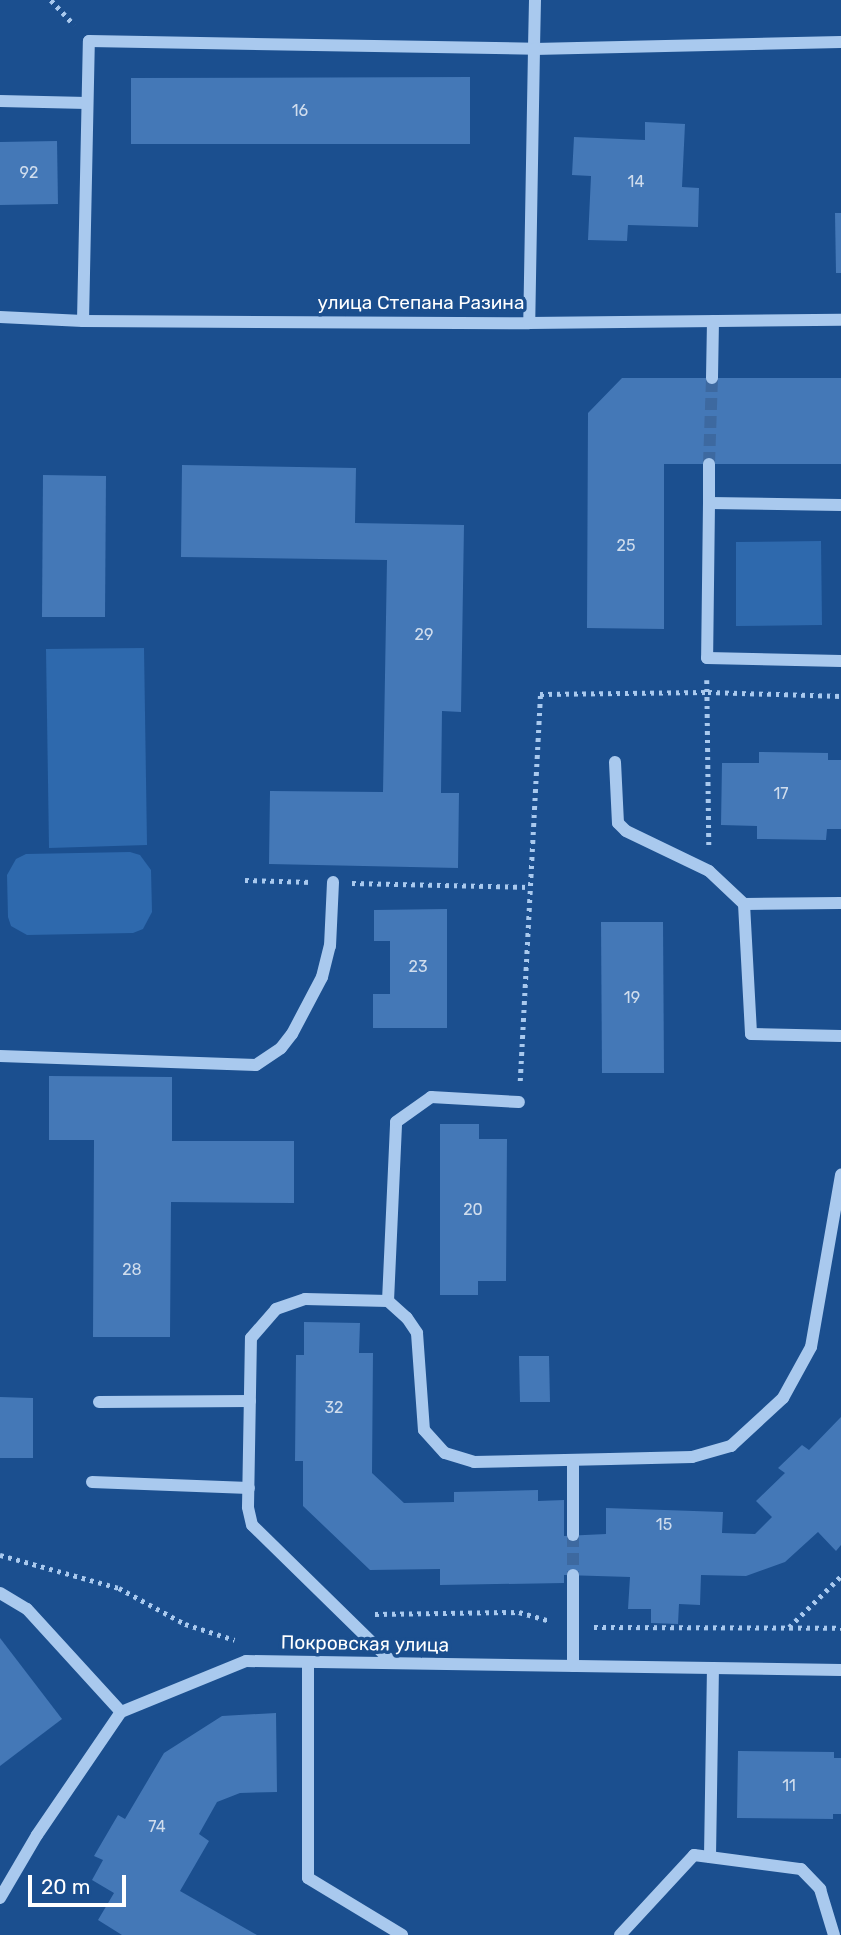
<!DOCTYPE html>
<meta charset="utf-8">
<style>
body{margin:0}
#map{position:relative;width:841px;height:1935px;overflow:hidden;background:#1b4f8f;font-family:Rubik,sans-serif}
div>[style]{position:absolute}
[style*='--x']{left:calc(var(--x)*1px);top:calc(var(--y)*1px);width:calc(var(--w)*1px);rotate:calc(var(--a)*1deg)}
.green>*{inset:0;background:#2e69ad}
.building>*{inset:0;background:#4478b7}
.minor-tunnel>*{height:12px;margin-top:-6px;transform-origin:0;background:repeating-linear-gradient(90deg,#3d69a0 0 12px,transparent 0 18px)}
.path>*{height:4.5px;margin-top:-2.25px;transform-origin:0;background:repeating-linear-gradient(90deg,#a9c9ee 0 3.5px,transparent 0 8.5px)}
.minor>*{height:12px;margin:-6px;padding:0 6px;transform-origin:6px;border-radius:6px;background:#a9c9ee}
span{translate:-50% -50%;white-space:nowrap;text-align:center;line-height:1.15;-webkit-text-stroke:7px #1b4f8f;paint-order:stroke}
.number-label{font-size:16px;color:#d0dded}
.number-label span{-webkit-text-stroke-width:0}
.street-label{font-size:19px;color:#fff}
.scale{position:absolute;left:28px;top:1875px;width:98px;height:32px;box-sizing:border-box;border:4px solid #fff;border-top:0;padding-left:9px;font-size:21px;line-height:24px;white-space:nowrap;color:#fff;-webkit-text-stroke:5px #1b4f8f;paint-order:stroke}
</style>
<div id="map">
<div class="green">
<div style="clip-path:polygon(821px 541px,822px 625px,736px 626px,736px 542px)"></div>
<div style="clip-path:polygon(144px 648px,147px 845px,49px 848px,46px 649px)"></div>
<div style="clip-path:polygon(130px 852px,140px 855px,151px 870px,152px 912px,143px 929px,133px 933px,27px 935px,11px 926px,8px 917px,7px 875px,16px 859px,26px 854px)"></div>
</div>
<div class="building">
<div style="clip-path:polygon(470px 77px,470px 144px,131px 144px,131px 78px)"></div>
<div style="clip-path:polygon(645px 122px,685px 124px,682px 187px,699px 188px,698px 227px,628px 225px,627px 241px,588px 240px,591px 176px,572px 175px,574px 137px,645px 140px)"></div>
<div style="clip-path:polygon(57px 141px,58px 204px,0 205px,0 142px)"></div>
<div style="clip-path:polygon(835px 213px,841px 213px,841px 273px,836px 273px)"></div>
<div style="clip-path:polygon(622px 378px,841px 378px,841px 464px,664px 464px,664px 629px,587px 628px,588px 413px)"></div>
<div style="clip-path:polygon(182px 465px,356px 468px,355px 523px,464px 525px,461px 712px,442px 711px,441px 793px,459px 793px,458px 868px,269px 864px,270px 791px,383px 792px,387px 560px,181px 557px)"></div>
<div style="clip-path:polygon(43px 475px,106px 476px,105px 617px,42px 617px)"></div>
<div style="clip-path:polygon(759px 752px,828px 753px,828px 760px,841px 760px,841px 829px,827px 829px,826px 840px,757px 839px,757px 826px,721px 825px,722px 763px,759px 763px)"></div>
<div style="clip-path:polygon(447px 909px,447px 1028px,373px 1028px,373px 994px,390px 994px,390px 941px,374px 941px,374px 910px)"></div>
<div style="clip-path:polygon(601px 922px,663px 922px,664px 1073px,602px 1073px)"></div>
<div style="clip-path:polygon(49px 1076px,172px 1077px,172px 1141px,294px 1141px,294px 1203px,171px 1202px,170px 1337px,93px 1337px,94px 1140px,49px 1140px)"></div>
<div style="clip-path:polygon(440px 1124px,479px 1124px,479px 1139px,507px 1139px,506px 1281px,478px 1281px,478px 1295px,440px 1295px)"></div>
<div style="clip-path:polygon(304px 1322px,360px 1323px,359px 1353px,373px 1353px,372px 1473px,404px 1503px,454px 1502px,454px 1492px,538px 1490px,538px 1501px,564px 1500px,564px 1536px,606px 1534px,606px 1508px,723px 1512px,722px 1533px,755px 1534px,772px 1517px,756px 1501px,785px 1473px,778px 1468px,802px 1445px,809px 1450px,841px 1417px,841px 1545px,836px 1551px,818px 1532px,785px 1562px,746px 1576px,701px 1575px,700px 1605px,679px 1604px,678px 1624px,651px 1623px,651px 1609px,628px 1609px,630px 1577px,564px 1575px,564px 1583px,440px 1585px,440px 1569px,370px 1570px,303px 1506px,303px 1461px,295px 1461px,296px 1355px,304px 1355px)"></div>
<div style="clip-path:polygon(519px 1356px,549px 1356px,550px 1402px,520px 1402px)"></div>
<div style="clip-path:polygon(0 1397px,33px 1398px,33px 1458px,0 1458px)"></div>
<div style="clip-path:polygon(0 1638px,62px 1719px,0 1766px)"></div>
<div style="clip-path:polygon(276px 1713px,277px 1792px,240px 1793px,217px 1802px,199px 1834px,209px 1841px,180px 1891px,257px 1935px,122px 1935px,98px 1920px,114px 1893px,92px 1880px,103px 1860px,94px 1856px,118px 1815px,125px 1819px,164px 1753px,222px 1716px)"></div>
<div style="clip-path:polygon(738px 1751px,834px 1752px,834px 1758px,841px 1758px,841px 1814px,833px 1814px,833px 1819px,737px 1818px)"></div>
</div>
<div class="minor-tunnel">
<div style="--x:709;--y:464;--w:86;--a:-88"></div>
<div style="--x:573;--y:1535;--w:40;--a:90"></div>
</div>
<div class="path">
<div style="--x:51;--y:0;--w:34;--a:47"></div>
<div style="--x:707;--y:680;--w:166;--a:89.3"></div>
<div style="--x:245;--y:880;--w:67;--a:1.7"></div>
<div style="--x:352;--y:883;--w:178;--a:1.3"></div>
<div style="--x:520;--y:1081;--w:388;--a:-87"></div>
<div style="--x:540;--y:694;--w:168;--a:-0.7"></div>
<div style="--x:708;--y:692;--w:133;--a:1.7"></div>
<div style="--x:0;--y:1555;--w:123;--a:15.5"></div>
<div style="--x:119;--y:1588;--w:75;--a:28.6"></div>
<div style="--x:185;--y:1624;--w:52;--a:17.7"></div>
<div style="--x:375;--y:1614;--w:144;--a:-0.8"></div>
<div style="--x:519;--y:1612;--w:33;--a:16"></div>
<div style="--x:594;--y:1627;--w:247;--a:0.2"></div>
<div style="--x:789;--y:1627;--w:73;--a:-44.4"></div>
</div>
<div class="minor">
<div style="--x:535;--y:0;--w:49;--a:91.2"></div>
<div style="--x:534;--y:49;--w:307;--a:-1.3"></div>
<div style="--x:0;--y:101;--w:87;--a:1.3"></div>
<div style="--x:0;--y:317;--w:83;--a:2.8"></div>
<div style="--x:83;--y:321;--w:446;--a:0.3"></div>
<div style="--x:529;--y:323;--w:312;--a:-0.6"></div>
<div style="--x:83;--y:321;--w:280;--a:-88.8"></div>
<div style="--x:89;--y:41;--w:445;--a:1"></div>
<div style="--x:534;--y:49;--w:274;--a:91"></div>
<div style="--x:712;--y:378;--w:57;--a:-89"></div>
<div style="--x:709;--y:503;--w:39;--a:-90"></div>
<div style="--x:841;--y:505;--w:132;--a:-179.1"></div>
<div style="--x:709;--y:503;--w:155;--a:90.7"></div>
<div style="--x:707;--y:658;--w:134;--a:1.3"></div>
<div style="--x:615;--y:762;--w:61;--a:87.2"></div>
<div style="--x:618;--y:823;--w:11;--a:45"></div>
<div style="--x:626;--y:831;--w:92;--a:25.7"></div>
<div style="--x:709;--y:871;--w:48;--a:43.3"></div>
<div style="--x:841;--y:903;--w:97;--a:179.4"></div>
<div style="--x:744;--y:904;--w:130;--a:86.9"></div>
<div style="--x:751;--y:1034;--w:90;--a:1.3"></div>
<div style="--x:0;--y:1056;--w:256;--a:2"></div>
<div style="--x:256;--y:1065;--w:30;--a:-34"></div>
<div style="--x:281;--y:1048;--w:18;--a:-52"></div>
<div style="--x:292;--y:1034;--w:64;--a:-62.2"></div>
<div style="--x:322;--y:977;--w:32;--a:-76"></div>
<div style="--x:330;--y:946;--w:64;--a:-87.3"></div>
<div style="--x:388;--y:1301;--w:25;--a:42"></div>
<div style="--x:407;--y:1318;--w:18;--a:56"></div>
<div style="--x:417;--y:1333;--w:97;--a:85.9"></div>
<div style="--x:424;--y:1430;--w:31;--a:48"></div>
<div style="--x:445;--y:1453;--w:30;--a:17"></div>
<div style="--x:474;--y:1462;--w:136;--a:-1.3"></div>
<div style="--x:610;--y:1459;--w:82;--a:-1.4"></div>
<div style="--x:692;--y:1457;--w:41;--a:-15.8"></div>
<div style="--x:731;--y:1446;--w:71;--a:-42.7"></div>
<div style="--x:783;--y:1398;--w:58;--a:-61.2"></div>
<div style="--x:811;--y:1347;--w:175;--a:-80.1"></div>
<div style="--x:99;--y:1402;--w:151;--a:-0.4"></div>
<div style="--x:92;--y:1482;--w:157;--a:2.2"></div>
<div style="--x:573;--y:1535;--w:75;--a:-90"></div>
<div style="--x:573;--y:1575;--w:91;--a:90"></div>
<div style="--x:0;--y:1593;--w:31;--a:31"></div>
<div style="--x:27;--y:1609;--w:139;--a:47.6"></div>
<div style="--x:308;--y:1662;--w:216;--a:90"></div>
<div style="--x:308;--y:1878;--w:110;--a:31.2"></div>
<div style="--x:393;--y:1663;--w:197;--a:-135.6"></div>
<div style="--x:252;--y:1525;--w:18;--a:-103"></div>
<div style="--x:248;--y:1507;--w:169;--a:-89"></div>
<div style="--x:251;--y:1338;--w:38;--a:-49"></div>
<div style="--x:276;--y:1309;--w:31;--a:-19"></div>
<div style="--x:305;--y:1299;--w:83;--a:1.4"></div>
<div style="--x:388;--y:1301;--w:179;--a:-87.4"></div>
<div style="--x:396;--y:1122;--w:43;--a:-35.5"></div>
<div style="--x:431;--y:1097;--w:88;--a:3.3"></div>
<div style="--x:710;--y:1857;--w:189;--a:-89.1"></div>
<div style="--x:0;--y:1898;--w:73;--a:-59.6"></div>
<div style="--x:37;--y:1835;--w:149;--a:-55.7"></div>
<div style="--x:121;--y:1712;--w:135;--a:-22.2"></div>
<div style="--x:246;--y:1661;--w:595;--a:0.87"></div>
<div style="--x:620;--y:1935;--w:109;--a:-47.2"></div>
<div style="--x:694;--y:1855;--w:108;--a:7.5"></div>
<div style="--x:801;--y:1869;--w:28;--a:46"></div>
<div style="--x:820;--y:1889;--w:48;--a:73.1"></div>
</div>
<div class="number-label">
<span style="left:300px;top:111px">16</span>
<span style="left:29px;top:173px">92</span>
<span style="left:636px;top:182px">14</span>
<span style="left:626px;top:546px">25</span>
<span style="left:424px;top:635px">29</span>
<span style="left:781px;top:794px">17</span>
<span style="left:418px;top:967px">23</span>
<span style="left:632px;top:998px">19</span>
<span style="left:473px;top:1210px">20</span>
<span style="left:132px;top:1270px">28</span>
<span style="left:334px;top:1408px">32</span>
<span style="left:664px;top:1525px">15</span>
<span style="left:789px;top:1786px">11</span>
<span style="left:157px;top:1827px">74</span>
</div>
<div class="street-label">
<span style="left:421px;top:303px">улица Степана Разина</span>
<span style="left:365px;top:1644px;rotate:1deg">Покровская улица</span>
</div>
<div class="scale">20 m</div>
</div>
